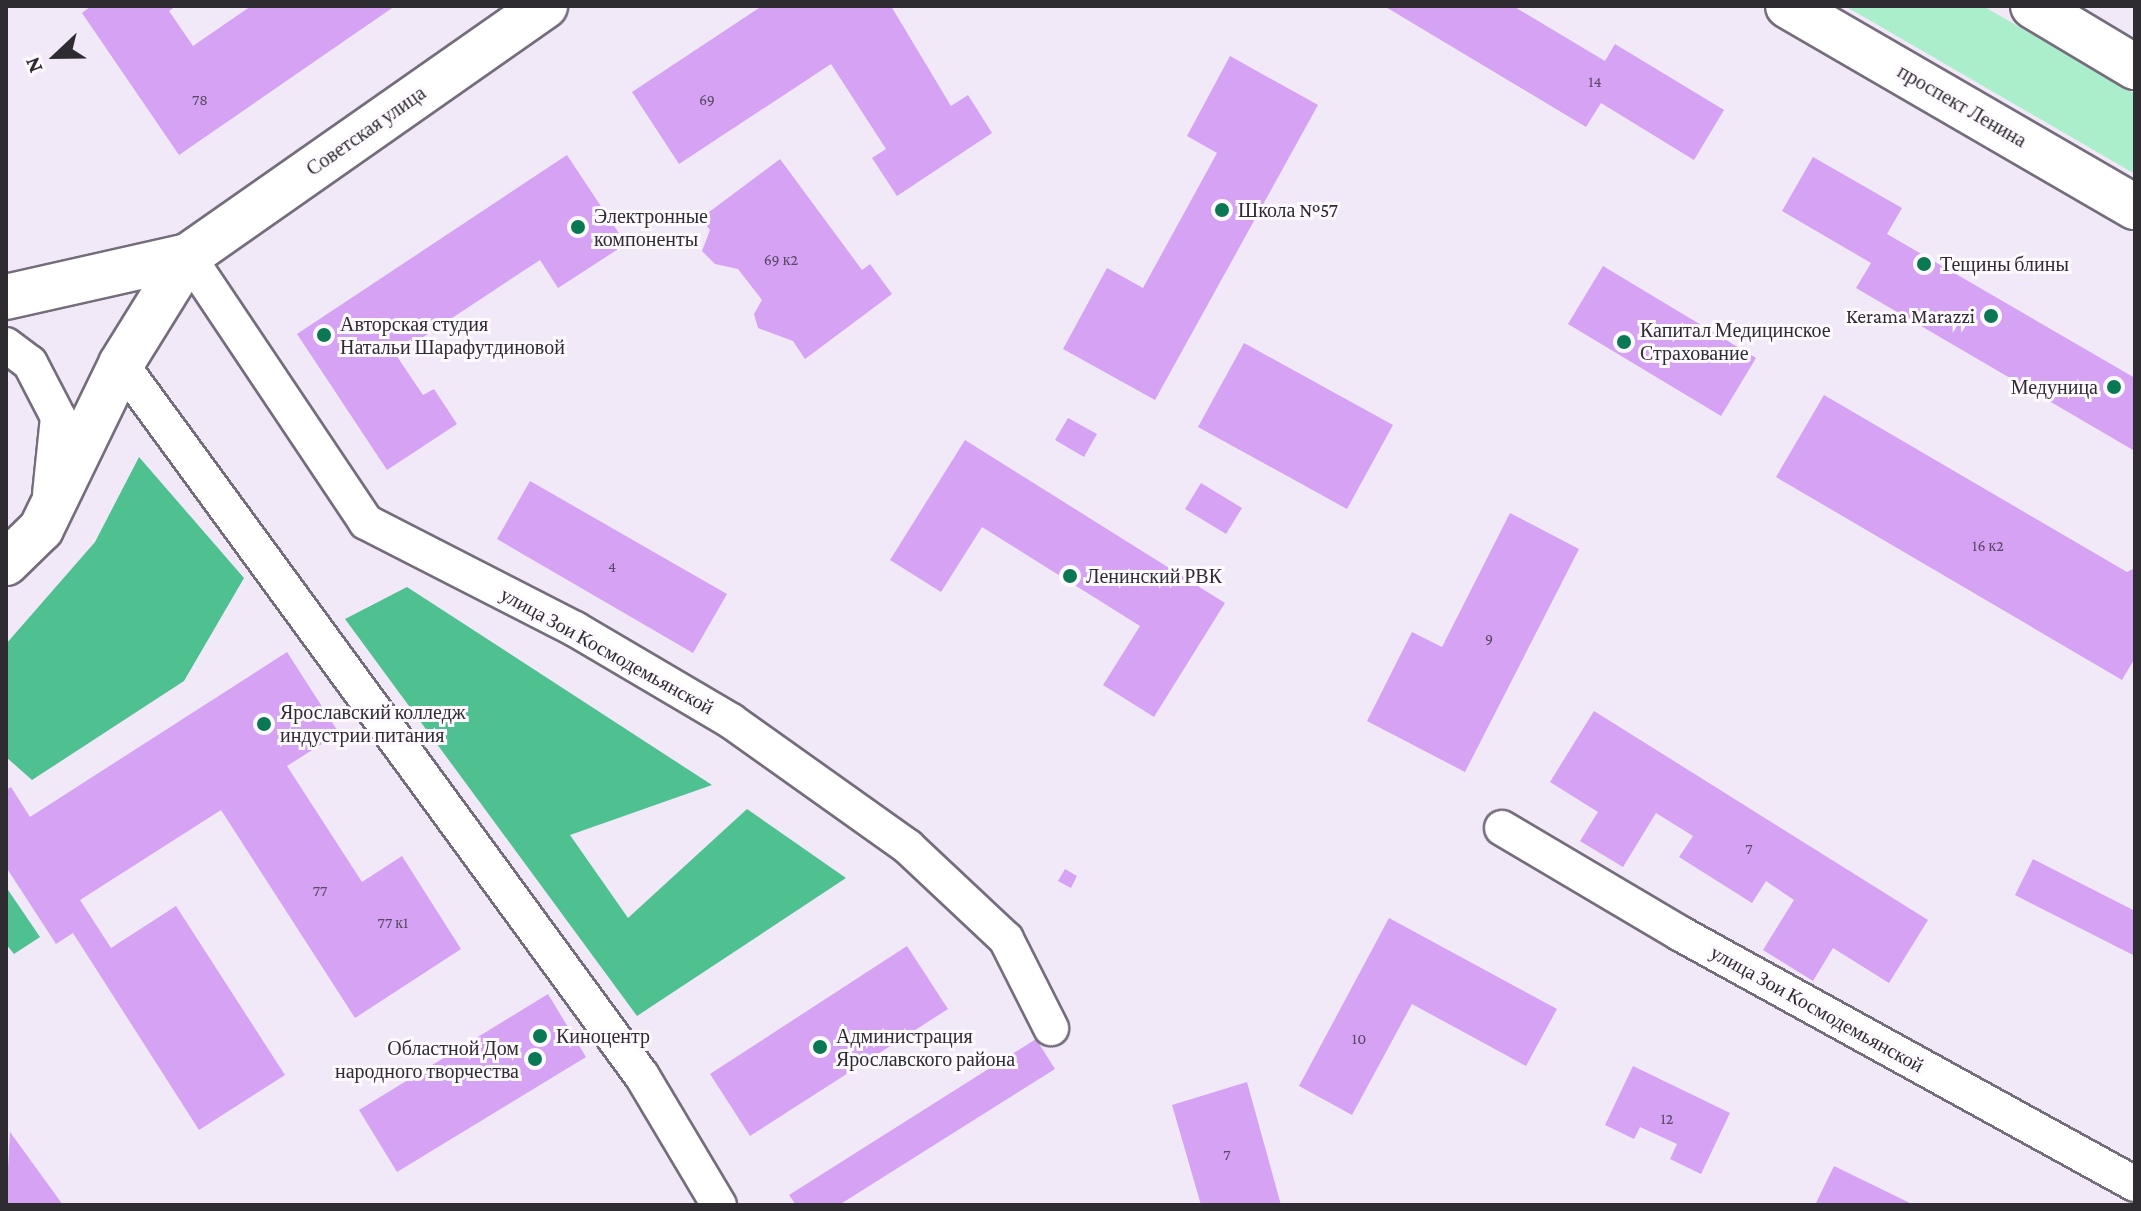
<!DOCTYPE html>
<meta charset="utf-8">
<style>
body{margin:0}
#map{position:relative;width:2141px;height:1211px;overflow:hidden;background:#f2e9f8;font-family:"Crimson Pro",serif}
div>[style]{position:absolute}
[style*='--x']{left:calc(var(--x)*1px);top:calc(var(--y)*1px);width:calc(var(--w)*1px);rotate:calc(var(--a)*1deg)}
.green>*{inset:0;background:#aec}
.forest>*{inset:0;background:#4fc090}
.building>*{inset:0;background:#d5a2f4}
.roads{filter:drop-shadow(2px 0 #756d7b) drop-shadow(-2px 0 #756d7b) drop-shadow(0 2px #756d7b) drop-shadow(0 -2px #756d7b)}
.street>*{height:34px;margin:-17px;padding:0 17px;transform-origin:17px;border-radius:17px;background:#fff}
.secondary>*{height:44px;margin:-22px;padding:0 22px;transform-origin:22px;border-radius:22px;background:#fff}
.dots>*{width:22px;height:22px;translate:-50% -50%;box-sizing:border-box;border:4px solid #fdf9ff;border-radius:50%}
span{translate:-50% -50%;white-space:nowrap;text-align:center;line-height:1.15;-webkit-text-stroke:6px #fdf9ff;paint-order:stroke}
.number-label{font-size:16px;color:#584962}
.number-label span{-webkit-text-stroke-width:0}
.street-label{font-size:20px;color:#2e2b31}
.poi-label{font-size:20px;color:#2e2b31}
.left{translate:0 -50%;text-align:left}
.right{translate:-100% -50%;text-align:right}
.frame{position:absolute;inset:0;border:8px solid #2e2b31;pointer-events:none}
.north{position:absolute;left:16px;top:16px;width:80px;height:80px;-webkit-text-stroke:6px #fdf9ff;paint-order:stroke;rotate:248deg;font-size:22px;font-weight:700;line-height:32px;text-align:center;color:#2e2b31}
.north::after{content:'';display:block;margin:auto;width:28px;height:36px;background:#2e2b31;clip-path:polygon(50% 0,100% 100%,50% 72%,0 100%)}
</style>
<div id="map">
<div class="green">
<div style="clip-path:polygon(1845px 6px,1983px 6px,2135px 94px,2135px 174px)"></div>
</div>
<div class="forest">
<div style="clip-path:polygon(139px 457px,244px 578px,184px 681px,32px 780px,6px 757px,6px 644px,95px 542px)"></div>
<div style="clip-path:polygon(407px 587px,712px 785px,570px 835px,628px 918px,747px 809px,846px 878px,637px 1016px,345px 619px)"></div>
<div style="clip-path:polygon(6px 887px,40px 937px,14px 954px,6px 944px)"></div>
</div>
<div class="building">
<div style="clip-path:polygon(91px 6px,176px 6px,169px 11px,193px 46px,251px 6px,395px 6px,179px 155px,82px 13px)"></div>
<div style="clip-path:polygon(762px 6px,891px 6px,951px 106px,968px 95px,992px 133px,897px 196px,872px 158px,886px 149px,831px 64px,679px 164px,632px 92px)"></div>
<div style="clip-path:polygon(1384px 6px,1513px 6px,1605px 61px,1615px 44px,1724px 110px,1694px 160px,1601px 103px,1586px 127px)"></div>
<div style="clip-path:polygon(1230px 56px,1318px 105px,1155px 400px,1063px 349px,1107px 268px,1143px 288px,1217px 153px,1187px 136px)"></div>
<div style="clip-path:polygon(567px 155px,626px 244px,558px 288px,540px 260px,396px 355px,423px 395px,434px 389px,457px 424px,387px 470px,297px 334px)"></div>
<div style="clip-path:polygon(1813px 157px,1902px 208px,1887px 234px,2135px 378px,2133px 450px,1856px 288px,1871px 263px,1782px 211px)"></div>
<div style="clip-path:polygon(780px 159px,862px 270px,870px 264px,892px 294px,805px 359px,793px 341px,758px 328px,754px 314px,762px 300px,738px 269px,715px 264px,702px 251px,710px 230px,701px 218px)"></div>
<div style="clip-path:polygon(1603px 266px,1756px 358px,1721px 416px,1568px 324px)"></div>
<div style="clip-path:polygon(1244px 343px,1393px 425px,1347px 509px,1198px 427px)"></div>
<div style="clip-path:polygon(1824px 395px,2127px 572px,2135px 568px,2135px 658px,2122px 680px,1776px 477px)"></div>
<div style="clip-path:polygon(1068px 418px,1097px 434px,1084px 457px,1055px 440px)"></div>
<div style="clip-path:polygon(965px 440px,1225px 603px,1154px 717px,1103px 685px,1140px 626px,982px 527px,941px 592px,890px 560px)"></div>
<div style="clip-path:polygon(530px 481px,727px 594px,693px 653px,497px 539px)"></div>
<div style="clip-path:polygon(1201px 483px,1242px 508px,1226px 534px,1185px 509px)"></div>
<div style="clip-path:polygon(1510px 513px,1579px 549px,1465px 772px,1367px 721px,1412px 632px,1442px 647px)"></div>
<div style="clip-path:polygon(287px 652px,339px 733px,287px 766px,362px 882px,402px 856px,461px 949px,355px 1018px,221px 810px,80px 900px,111px 948px,176px 906px,285px 1075px,199px 1130px,73px 933px,56px 944px,6px 867px,6px 790px,11px 787px,30px 817px)"></div>
<div style="clip-path:polygon(1594px 711px,1928px 920px,1889px 983px,1833px 948px,1813px 981px,1763px 950px,1794px 900px,1766px 881px,1752px 903px,1679px 857px,1693px 836px,1656px 813px,1623px 867px,1580px 841px,1598px 812px,1550px 782px)"></div>
<div style="clip-path:polygon(2033px 859px,2135px 911px,2135px 956px,2015px 895px)"></div>
<div style="clip-path:polygon(1065px 869px,1077px 876px,1071px 888px,1058px 881px)"></div>
<div style="clip-path:polygon(1389px 918px,1557px 1009px,1526px 1066px,1412px 1004px,1352px 1115px,1299px 1086px)"></div>
<div style="clip-path:polygon(907px 946px,948px 1009px,750px 1136px,710px 1074px)"></div>
<div style="clip-path:polygon(548px 994px,586px 1057px,397px 1172px,359px 1110px)"></div>
<div style="clip-path:polygon(1036px 1039px,1055px 1069px,839px 1205px,796px 1205px,789px 1195px)"></div>
<div style="clip-path:polygon(1633px 1066px,1730px 1113px,1701px 1174px,1670px 1159px,1677px 1144px,1640px 1127px,1634px 1139px,1605px 1125px)"></div>
<div style="clip-path:polygon(1247px 1082px,1281px 1205px,1201px 1205px,1172px 1105px)"></div>
<div style="clip-path:polygon(10px 1132px,63px 1205px,6px 1205px)"></div>
<div style="clip-path:polygon(1834px 1166px,1914px 1205px,1815px 1205px)"></div>
</div>
<div class="roads">
<div class="street">
<div style="--x:188;--y:256;--w:320;--a:56.2"></div>
<div style="--x:366;--y:522;--w:235;--a:27.1"></div>
<div style="--x:575;--y:629;--w:181;--a:30.5"></div>
<div style="--x:731;--y:721;--w:217;--a:35.4"></div>
<div style="--x:908;--y:847;--w:134;--a:43.2"></div>
<div style="--x:1006;--y:939;--w:100;--a:63.2"></div>
<div style="--x:6;--y:345;--w:30;--a:37"></div>
<div style="--x:30;--y:363;--w:61;--a:62.6"></div>
<div style="--x:58;--y:417;--w:77;--a:95.9"></div>
<div style="--x:121;--y:364;--w:882;--a:53.81"></div>
<div style="--x:642;--y:1076;--w:150;--a:59.2"></div>
<div style="--x:1502;--y:828;--w:208;--a:30.6"></div>
<div style="--x:1681;--y:934;--w:518;--a:28.84"></div>
</div>
<div class="secondary">
<div style="--x:1788;--y:6;--w:401;--a:30.1"></div>
<div style="--x:2033;--y:6;--w:119;--a:30.9"></div>
<div style="--x:6;--y:297;--w:187;--a:-12.7"></div>
<div style="--x:188;--y:256;--w:436;--a:-35"></div>
<div style="--x:6;--y:563;--w:49;--a:-44.2"></div>
<div style="--x:41;--y:529;--w:183;--a:-64.1"></div>
<div style="--x:121;--y:364;--w:127;--a:-58.2"></div>
</div>
</div>
<div class="dots">
<div style="left:1222px;top:210px;background:#0a7852"></div>
<div style="left:578px;top:227px;background:#0a7852"></div>
<div style="left:1924px;top:264px;background:#0a7852"></div>
<div style="left:1991px;top:316px;background:#0a7852"></div>
<div style="left:324px;top:335px;background:#0a7852"></div>
<div style="left:1624px;top:342px;background:#0a7852"></div>
<div style="left:2114px;top:387px;background:#0a7852"></div>
<div style="left:1070px;top:576px;background:#0a7852"></div>
<div style="left:264px;top:724px;background:#0a7852"></div>
<div style="left:540px;top:1036px;background:#0a7852"></div>
<div style="left:820px;top:1047px;background:#0a7852"></div>
<div style="left:535px;top:1059px;background:#0a7852"></div>
</div>
<div class="number-label">
<span style="left:1595px;top:82px">14</span>
<span style="left:200px;top:100px">78</span>
<span style="left:707px;top:100px">69</span>
<span style="left:781px;top:260px">69 к2</span>
<span style="left:1988px;top:546px">16 к2</span>
<span style="left:612px;top:567px">4</span>
<span style="left:1489px;top:639px">9</span>
<span style="left:1749px;top:849px">7</span>
<span style="left:320px;top:891px">77</span>
<span style="left:393px;top:923px">77 к1</span>
<span style="left:1359px;top:1039px">10</span>
<span style="left:1667px;top:1119px">12</span>
<span style="left:1227px;top:1155px">7</span>
</div>
<div class="street-label">
<span style="left:1962px;top:106px;rotate:30deg">проспект Ленина</span>
<span style="left:366px;top:131px;rotate:-35deg">Советская улица</span>
<span style="left:607px;top:651px;rotate:29deg">улица Зои Космодемьянской</span>
<span style="left:1817px;top:1009px;rotate:29deg">улица Зои Космодемьянской</span>
</div>
<div class="poi-label">
<span class="left" style="left:1238px;top:210px">Школа №57</span>
<span class="left" style="left:594px;top:228px">Электронные<br>компоненты</span>
<span class="left" style="left:1940px;top:264px">Тещины блины</span>
<span class="right" style="left:1975px;top:316px">Kerama Marazzi</span>
<span class="left" style="left:340px;top:336px">Авторская студия<br>Натальи Шарафутдиновой</span>
<span class="left" style="left:1640px;top:342px">Капитал Медицинское<br>Страхование</span>
<span class="right" style="left:2098px;top:387px">Медуница</span>
<span class="left" style="left:1086px;top:576px">Ленинский РВК</span>
<span class="left" style="left:280px;top:724px">Ярославский колледж<br>индустрии питания</span>
<span class="left" style="left:556px;top:1036px">Киноцентр</span>
<span class="left" style="left:836px;top:1048px">Администрация<br>Ярославского района</span>
<span class="right" style="left:519px;top:1060px">Областной Дом<br>народного творчества</span>
</div>
<div class="frame"></div>
<div class="north">N</div>
</div>
